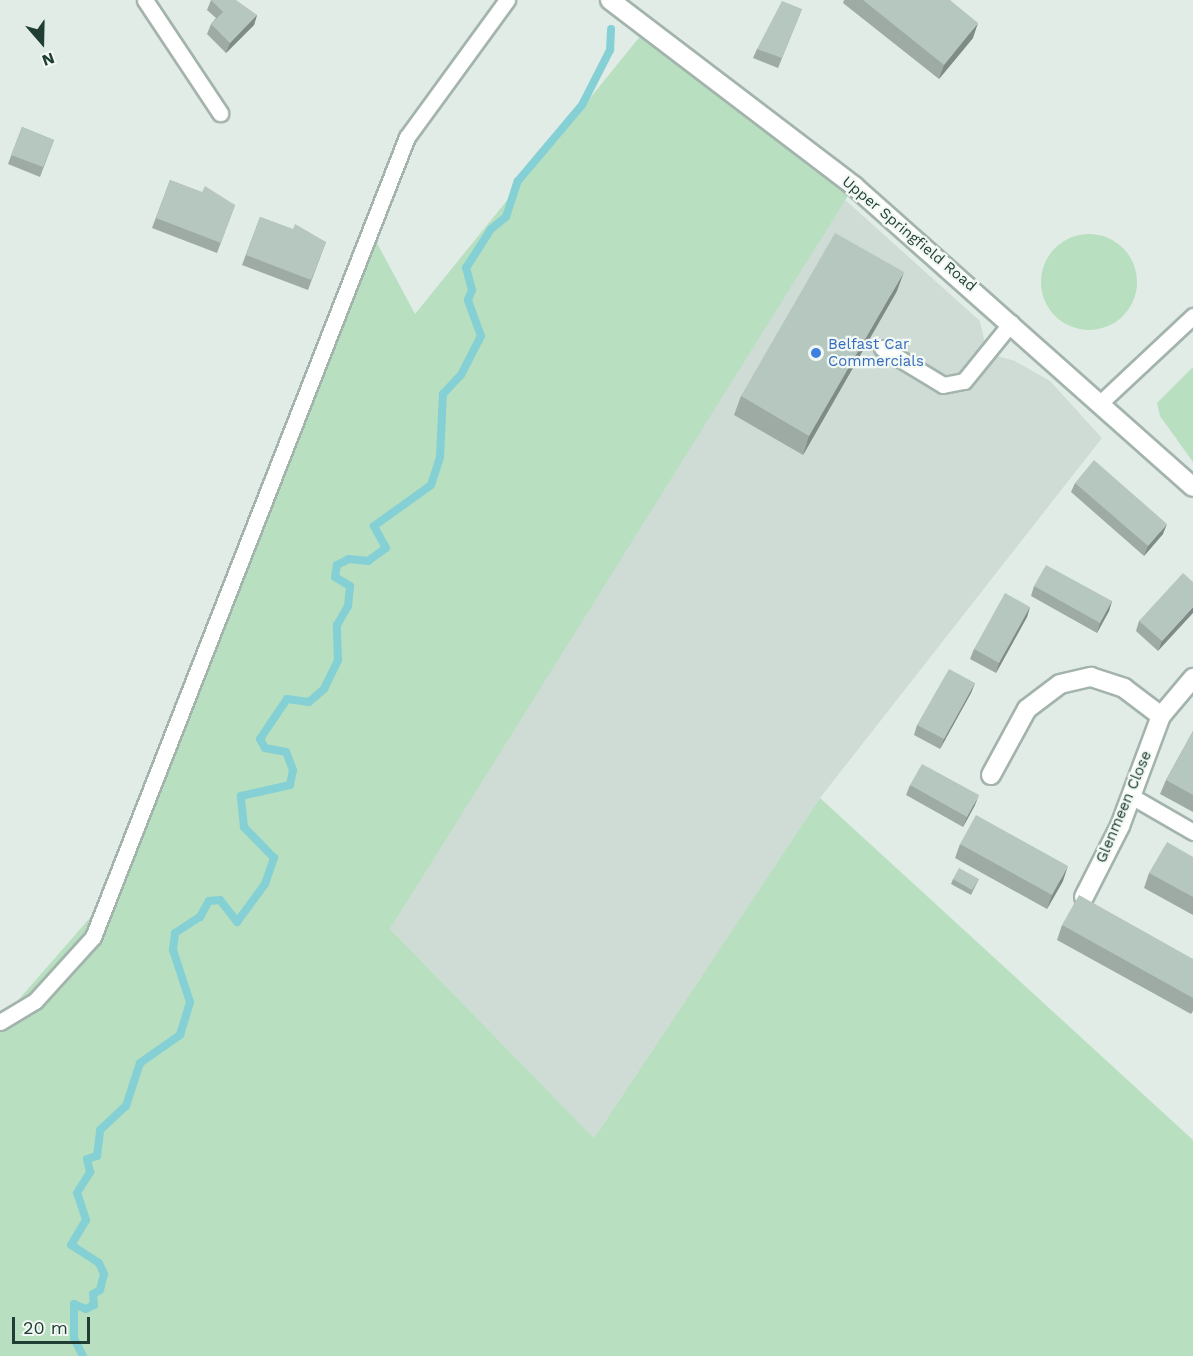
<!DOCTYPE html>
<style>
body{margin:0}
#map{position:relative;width:1193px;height:1356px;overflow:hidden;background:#e1ece6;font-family:"Work Sans",sans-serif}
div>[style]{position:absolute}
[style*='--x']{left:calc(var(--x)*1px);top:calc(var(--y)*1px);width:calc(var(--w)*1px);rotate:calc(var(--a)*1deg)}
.built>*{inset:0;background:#cfdcd5}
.green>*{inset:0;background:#b8dfbf}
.round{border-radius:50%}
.stream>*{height:8px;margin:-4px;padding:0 4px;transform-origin:4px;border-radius:4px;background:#85d0d5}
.roads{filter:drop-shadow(2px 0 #a3b4ad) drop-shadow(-2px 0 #a3b4ad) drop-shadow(0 2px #a3b4ad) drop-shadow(0 -2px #a3b4ad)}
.service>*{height:15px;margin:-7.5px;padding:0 7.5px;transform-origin:7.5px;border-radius:7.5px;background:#fff}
.minor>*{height:18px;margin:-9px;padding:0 9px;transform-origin:9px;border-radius:9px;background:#fff}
.secondary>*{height:18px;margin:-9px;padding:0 9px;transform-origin:9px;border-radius:9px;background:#fff}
.wall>*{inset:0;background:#9daba4}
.shaded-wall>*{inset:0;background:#7f8b86}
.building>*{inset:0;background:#b6c7bf}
.dots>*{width:16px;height:16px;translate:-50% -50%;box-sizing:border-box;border:3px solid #f2f9f4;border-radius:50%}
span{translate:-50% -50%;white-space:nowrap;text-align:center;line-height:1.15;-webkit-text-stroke:4.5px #f2f9f4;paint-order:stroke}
.street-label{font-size:15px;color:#203e33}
.shop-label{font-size:15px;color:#366cbe}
.left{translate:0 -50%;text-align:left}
.north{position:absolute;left:12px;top:12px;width:60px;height:60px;-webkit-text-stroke:4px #f2f9f4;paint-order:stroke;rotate:160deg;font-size:16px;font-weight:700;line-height:24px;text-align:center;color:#203e33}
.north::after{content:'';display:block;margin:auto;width:21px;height:27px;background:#203e33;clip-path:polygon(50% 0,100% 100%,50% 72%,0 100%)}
.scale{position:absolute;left:12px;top:1317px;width:78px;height:27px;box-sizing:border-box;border:3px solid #203e33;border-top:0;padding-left:8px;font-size:18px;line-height:21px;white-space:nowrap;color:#203e33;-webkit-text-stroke:4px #f2f9f4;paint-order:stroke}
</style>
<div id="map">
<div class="built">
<div style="clip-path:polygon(843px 198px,980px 321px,987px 353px,1015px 361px,1050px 381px,1102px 438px,820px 798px,594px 1138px,390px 929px)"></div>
</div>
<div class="green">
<div style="clip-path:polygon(646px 29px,854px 186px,390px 929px,594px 1138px,820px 798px,1193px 1140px,1193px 1356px,0 1356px,0 1021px,116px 888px,369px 228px,415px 314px)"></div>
<div class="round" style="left:1041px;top:234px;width:96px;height:96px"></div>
<div style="clip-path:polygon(1193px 367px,1193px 462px,1160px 416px,1157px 403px)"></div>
</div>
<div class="stream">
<div style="--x:83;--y:1356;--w:20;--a:-117"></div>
<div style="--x:74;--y:1338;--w:34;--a:-90"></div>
<div style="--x:74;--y:1304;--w:13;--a:23"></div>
<div style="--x:86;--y:1309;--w:9;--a:-27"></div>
<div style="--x:94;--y:1305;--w:11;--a:-95"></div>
<div style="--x:93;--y:1294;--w:8;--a:-30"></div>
<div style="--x:100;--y:1290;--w:16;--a:-76"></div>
<div style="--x:104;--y:1274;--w:12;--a:-114"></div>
<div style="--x:99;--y:1263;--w:33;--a:-147"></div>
<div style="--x:71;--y:1245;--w:29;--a:-59"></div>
<div style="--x:86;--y:1220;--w:28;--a:-108"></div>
<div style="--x:77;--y:1193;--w:25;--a:-58"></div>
<div style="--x:90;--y:1172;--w:13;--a:-103"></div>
<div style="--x:87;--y:1159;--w:10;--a:-17"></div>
<div style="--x:97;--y:1156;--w:26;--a:-83"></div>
<div style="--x:100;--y:1130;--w:35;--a:-43"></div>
<div style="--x:126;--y:1106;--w:45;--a:-72"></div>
<div style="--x:140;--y:1063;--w:49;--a:-35"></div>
<div style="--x:180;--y:1035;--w:34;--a:-73"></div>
<div style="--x:190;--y:1002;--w:55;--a:-108.1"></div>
<div style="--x:173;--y:950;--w:17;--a:-83"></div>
<div style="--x:175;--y:933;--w:30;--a:-33"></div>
<div style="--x:200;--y:917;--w:18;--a:-61"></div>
<div style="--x:209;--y:901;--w:11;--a:-5"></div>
<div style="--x:220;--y:900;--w:28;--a:52"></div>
<div style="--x:237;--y:922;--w:47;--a:-53.6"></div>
<div style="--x:265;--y:884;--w:28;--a:-71"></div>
<div style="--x:274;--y:858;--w:43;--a:-134.1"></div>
<div style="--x:244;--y:827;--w:31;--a:-96"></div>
<div style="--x:241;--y:796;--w:50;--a:-12.7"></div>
<div style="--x:290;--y:785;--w:15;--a:-79"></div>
<div style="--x:293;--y:770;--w:19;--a:-111"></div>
<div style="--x:286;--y:752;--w:21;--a:-169"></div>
<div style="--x:265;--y:748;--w:10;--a:-119"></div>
<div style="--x:260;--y:739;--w:48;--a:-56"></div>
<div style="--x:287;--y:699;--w:22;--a:8"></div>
<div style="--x:309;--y:702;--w:20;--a:-41"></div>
<div style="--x:324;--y:689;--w:32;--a:-64"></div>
<div style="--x:338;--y:660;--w:35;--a:-92"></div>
<div style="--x:337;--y:625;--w:22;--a:-60"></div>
<div style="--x:348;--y:606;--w:20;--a:-84"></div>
<div style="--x:350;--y:586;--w:17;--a:-149"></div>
<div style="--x:335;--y:577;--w:12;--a:-81"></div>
<div style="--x:337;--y:565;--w:13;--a:-27"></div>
<div style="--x:349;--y:559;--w:19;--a:6"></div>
<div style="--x:368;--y:561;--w:22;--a:-36"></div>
<div style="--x:386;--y:548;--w:25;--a:-119"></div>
<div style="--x:374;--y:526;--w:70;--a:-35.7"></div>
<div style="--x:431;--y:485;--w:29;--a:-72"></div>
<div style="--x:440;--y:457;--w:63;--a:-87.3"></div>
<div style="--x:443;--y:394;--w:26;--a:-47"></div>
<div style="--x:461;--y:375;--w:44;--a:-62.9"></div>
<div style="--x:481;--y:336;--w:38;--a:-110"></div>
<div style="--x:468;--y:300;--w:11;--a:-68"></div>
<div style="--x:472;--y:290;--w:23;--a:-105"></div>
<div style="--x:466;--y:268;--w:46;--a:-57.3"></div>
<div style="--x:491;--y:229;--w:19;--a:-39"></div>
<div style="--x:506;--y:217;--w:38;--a:-72"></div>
<div style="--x:518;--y:181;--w:99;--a:-49.9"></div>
<div style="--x:582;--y:105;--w:62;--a:-63"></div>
<div style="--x:610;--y:50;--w:21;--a:-87"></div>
</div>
<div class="roads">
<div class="service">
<div style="--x:145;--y:0;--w:136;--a:56.4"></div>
<div style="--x:882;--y:348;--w:71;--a:31.2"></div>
<div style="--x:943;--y:385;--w:21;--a:-11"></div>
<div style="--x:964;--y:381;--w:75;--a:-51"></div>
<div style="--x:1099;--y:404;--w:129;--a:-43.1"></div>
<div style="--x:1131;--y:796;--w:72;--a:30.1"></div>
<div style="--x:0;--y:1022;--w:41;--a:-31"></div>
<div style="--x:35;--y:1001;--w:86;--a:-47.8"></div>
<div style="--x:93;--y:937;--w:859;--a:-68.57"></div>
<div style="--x:407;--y:137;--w:170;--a:-53.9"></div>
</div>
<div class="minor">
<div style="--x:991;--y:775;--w:75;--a:-61.4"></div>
<div style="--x:1027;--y:709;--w:41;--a:-37.1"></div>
<div style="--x:1060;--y:684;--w:32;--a:-13"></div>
<div style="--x:1091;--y:677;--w:35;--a:18"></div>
<div style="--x:1124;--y:688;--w:46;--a:37.1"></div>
<div style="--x:1084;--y:897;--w:80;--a:-63.1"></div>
<div style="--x:1120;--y:826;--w:117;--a:-69.6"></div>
<div style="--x:1161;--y:716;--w:50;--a:-49.9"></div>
</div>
<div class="secondary">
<div style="--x:610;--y:0;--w:307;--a:37.3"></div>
<div style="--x:854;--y:186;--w:453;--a:41.6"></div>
</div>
</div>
<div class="wall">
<div style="clip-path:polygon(211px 0,257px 15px,254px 25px,226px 53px,207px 34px,211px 24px,216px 18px,207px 10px)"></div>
<div style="clip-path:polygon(844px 0,950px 0,973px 38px,939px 79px,843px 3px)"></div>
<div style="clip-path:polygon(802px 9px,778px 68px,753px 58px,757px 49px)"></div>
<div style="clip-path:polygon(22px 127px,54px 140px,40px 177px,8px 164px)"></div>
<div style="clip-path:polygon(170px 180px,235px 205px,217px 253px,152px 228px)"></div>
<div style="clip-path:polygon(260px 217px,326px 242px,308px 290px,242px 265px)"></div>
<div style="clip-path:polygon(897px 291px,803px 455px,734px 415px,741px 396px)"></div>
<div style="clip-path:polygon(1075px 483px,1163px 534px,1144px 556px,1071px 492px)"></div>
<div style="clip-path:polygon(1193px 582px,1158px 651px,1136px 631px,1139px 621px)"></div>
<div style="clip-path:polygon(1034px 586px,1112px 601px,1109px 611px,1097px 633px,1031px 596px)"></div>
<div style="clip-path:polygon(1030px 607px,1027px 617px,996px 673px,970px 659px,974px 649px)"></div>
<div style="clip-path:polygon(975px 683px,971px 693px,940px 749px,914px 735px,917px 725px)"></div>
<div style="clip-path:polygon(1193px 731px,1193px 812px,1160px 794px,1166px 780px)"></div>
<div style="clip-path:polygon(910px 785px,975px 805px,963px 827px,906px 795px)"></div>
<div style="clip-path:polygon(960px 844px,1063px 881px,1047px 909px,955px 858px)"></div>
<div style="clip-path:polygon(1193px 857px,1193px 915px,1144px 888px,1149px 873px)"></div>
<div style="clip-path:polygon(953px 879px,979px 879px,971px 895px,951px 884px)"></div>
<div style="clip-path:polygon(1062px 925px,1193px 959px,1193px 1011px,1191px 1014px,1057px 940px)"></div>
</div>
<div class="shaded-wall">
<div style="clip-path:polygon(257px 15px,254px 25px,226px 53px,230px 43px)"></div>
<div style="clip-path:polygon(978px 23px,973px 38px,939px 79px,944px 65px)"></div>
<div style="clip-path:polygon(904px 272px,897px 291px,803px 455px,809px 436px)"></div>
<div style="clip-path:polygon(1167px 524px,1163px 534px,1144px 556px,1148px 546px)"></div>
<div style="clip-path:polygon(1112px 601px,1109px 611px,1097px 633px,1100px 623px)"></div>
<div style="clip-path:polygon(1030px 607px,1027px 617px,996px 673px,999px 663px)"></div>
<div style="clip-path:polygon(1193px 607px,1193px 613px,1158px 651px,1162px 641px)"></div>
<div style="clip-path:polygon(975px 683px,971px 693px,940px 749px,944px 739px)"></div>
<div style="clip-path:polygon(979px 795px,975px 805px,963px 827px,967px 817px)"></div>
<div style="clip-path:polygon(1068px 866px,1063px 881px,1047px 909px,1052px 895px)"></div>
</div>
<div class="building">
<div style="clip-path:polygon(211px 0,236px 0,257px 15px,230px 43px,211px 24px,223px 12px)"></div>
<div style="clip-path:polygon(863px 0,950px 0,978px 23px,944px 65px)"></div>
<div style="clip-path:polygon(782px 1px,802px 9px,782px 58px,757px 49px)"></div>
<div style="clip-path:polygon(22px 127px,54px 140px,43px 167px,11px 155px)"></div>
<div style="clip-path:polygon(170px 180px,202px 192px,205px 186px,235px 205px,221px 243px,156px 218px)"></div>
<div style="clip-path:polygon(260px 217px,293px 229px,295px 224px,326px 242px,311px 280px,246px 255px)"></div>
<div style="clip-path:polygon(835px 233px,904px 272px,809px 436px,741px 396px)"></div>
<div style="clip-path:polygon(1094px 460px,1167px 524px,1148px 546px,1075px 483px)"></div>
<div style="clip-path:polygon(1046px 565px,1112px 601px,1100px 623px,1034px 586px)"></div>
<div style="clip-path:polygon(1183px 573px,1193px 582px,1193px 607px,1162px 641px,1139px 621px)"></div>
<div style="clip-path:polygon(1005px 593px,1030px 607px,999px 663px,974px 649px)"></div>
<div style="clip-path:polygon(949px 669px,975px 683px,944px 739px,917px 725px)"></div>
<div style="clip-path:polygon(1193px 731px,1193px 795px,1166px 780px)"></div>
<div style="clip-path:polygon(922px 764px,979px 795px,967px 817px,910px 785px)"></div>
<div style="clip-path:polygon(976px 815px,1068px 866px,1052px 895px,960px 844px)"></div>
<div style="clip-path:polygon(1167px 842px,1193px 857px,1193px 897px,1149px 873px)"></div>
<div style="clip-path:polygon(959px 868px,979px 879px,972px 890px,953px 879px)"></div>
<div style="clip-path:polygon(1079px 895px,1193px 959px,1193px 998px,1062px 925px)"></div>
</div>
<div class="dots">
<div style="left:816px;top:353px;background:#3f7fe0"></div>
</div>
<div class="street-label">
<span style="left:909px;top:234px;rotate:40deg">Upper Springfield Road</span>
<span style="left:1124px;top:807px;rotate:-67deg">Glenmeen Close</span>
</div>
<div class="shop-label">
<span class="left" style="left:828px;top:353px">Belfast Car<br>Commercials</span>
</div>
<div class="north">N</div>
<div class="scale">20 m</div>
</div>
